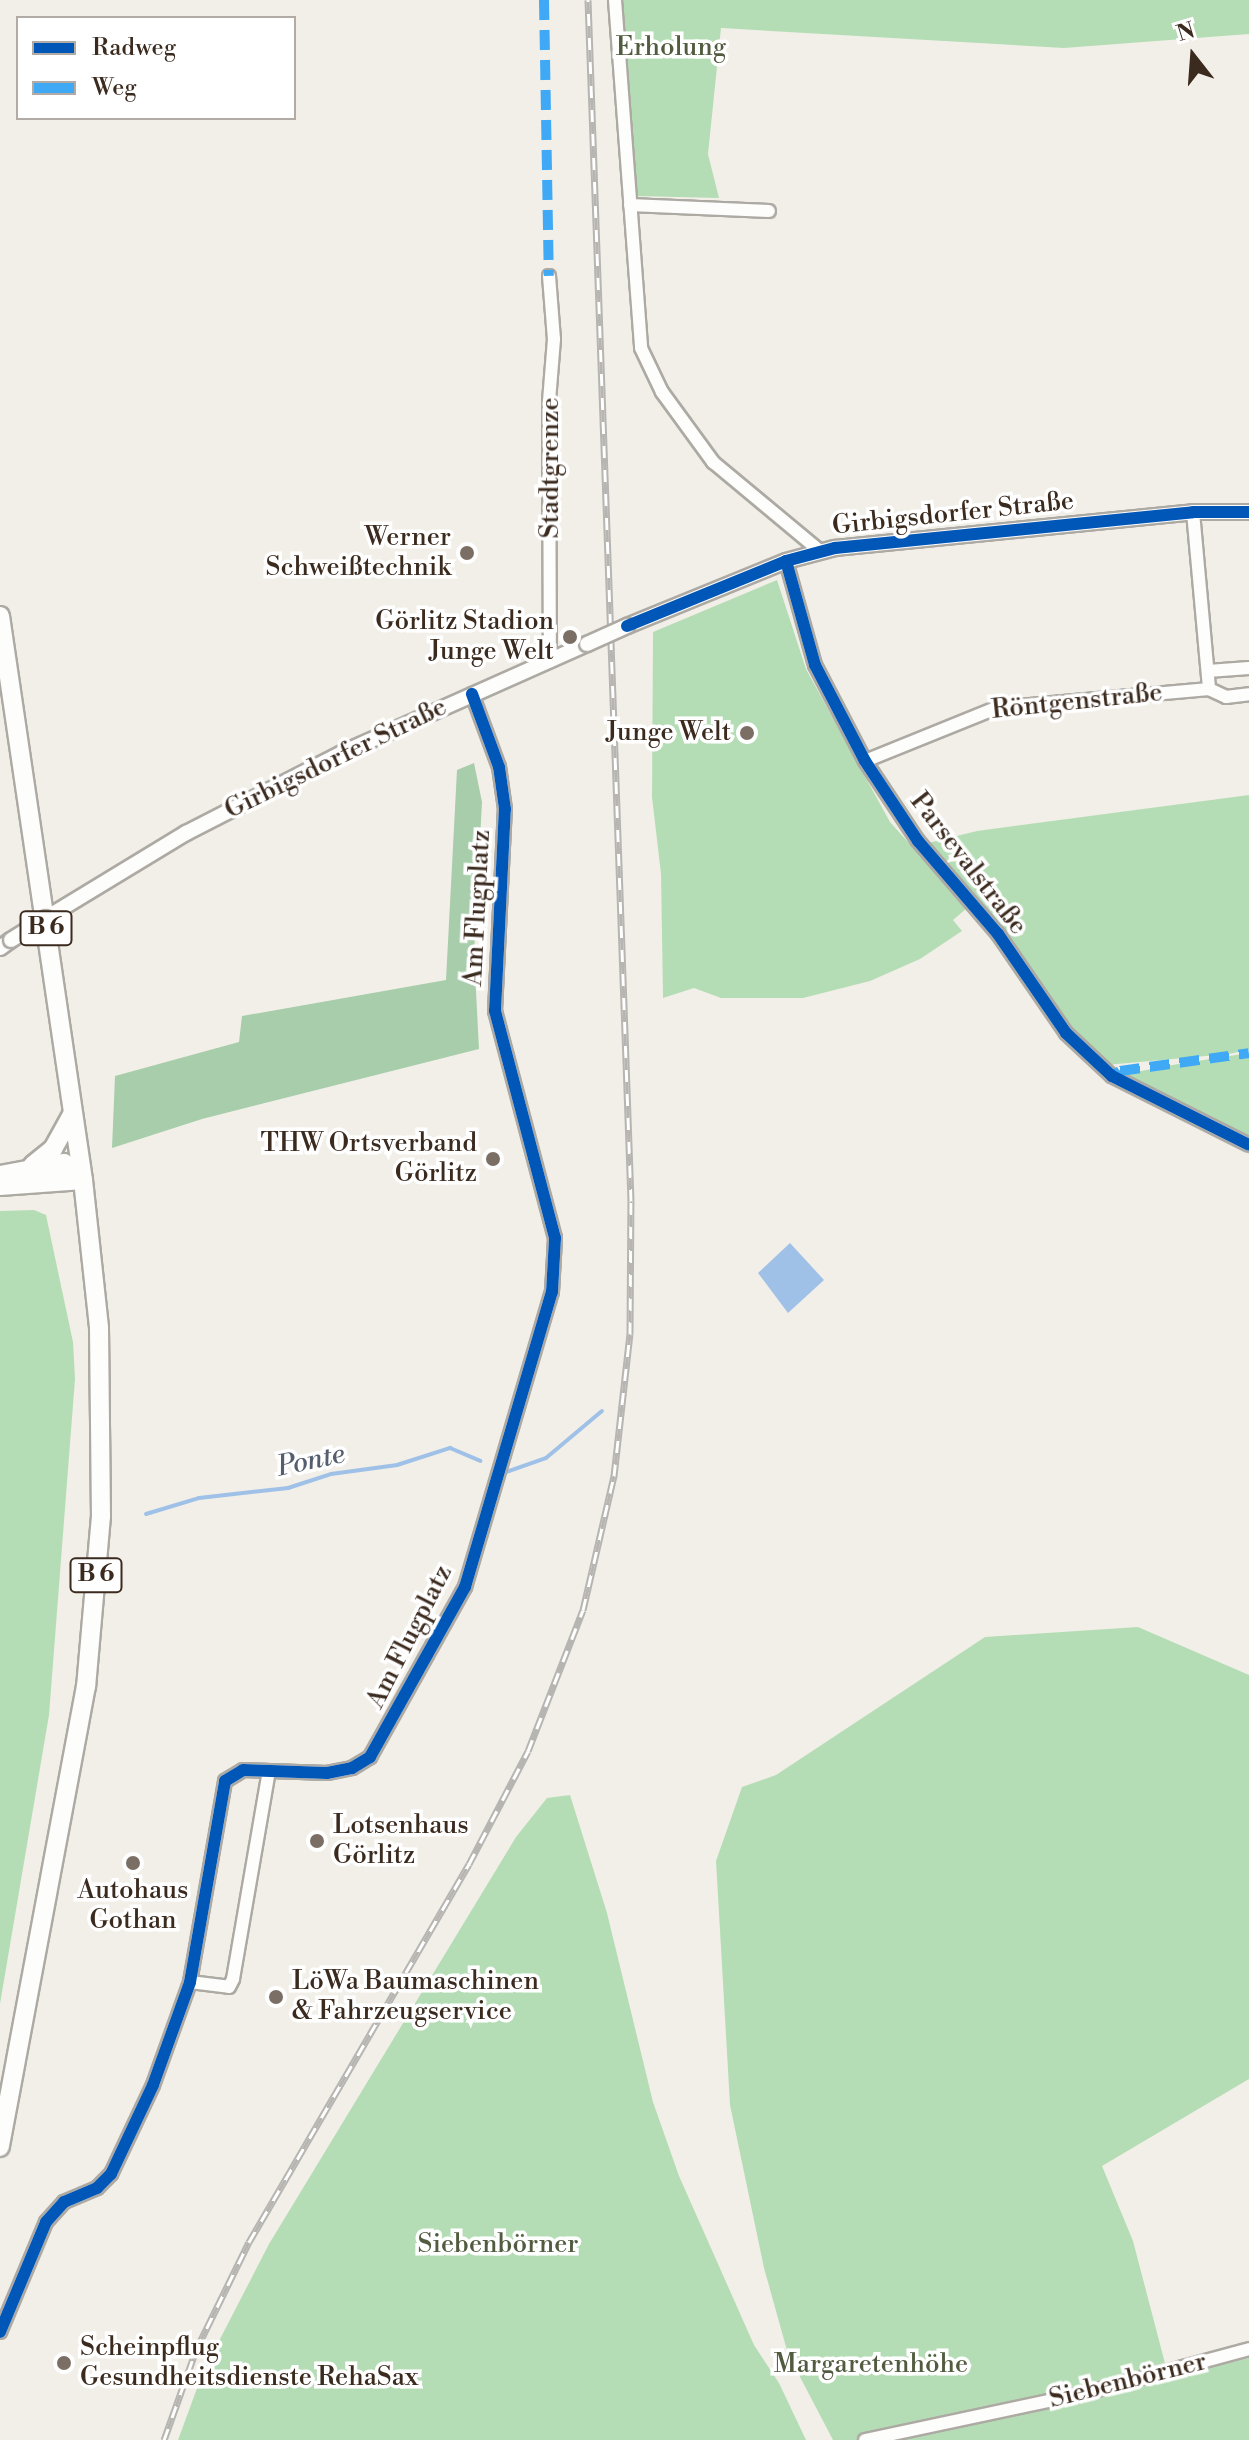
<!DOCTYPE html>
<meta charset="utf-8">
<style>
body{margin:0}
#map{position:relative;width:1249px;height:2440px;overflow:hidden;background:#f2efe8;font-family:"Libre Bodoni",serif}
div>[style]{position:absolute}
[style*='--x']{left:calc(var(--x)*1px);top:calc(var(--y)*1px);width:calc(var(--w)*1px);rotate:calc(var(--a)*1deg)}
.green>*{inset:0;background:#b5ddb5}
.forest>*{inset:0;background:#a7cdaa}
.water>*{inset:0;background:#9fc1e7}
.stream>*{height:4px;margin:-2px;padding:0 2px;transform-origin:2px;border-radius:2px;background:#9fc1e7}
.roads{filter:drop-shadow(2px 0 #ada9a3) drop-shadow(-2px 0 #ada9a3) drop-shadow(0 2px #ada9a3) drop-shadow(0 -2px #ada9a3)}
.minor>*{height:12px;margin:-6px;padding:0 6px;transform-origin:6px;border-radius:6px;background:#fdfdfc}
.tertiary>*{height:14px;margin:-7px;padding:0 7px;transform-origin:7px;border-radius:7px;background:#fdfdfc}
.primary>*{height:18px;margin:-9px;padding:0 9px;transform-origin:9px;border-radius:9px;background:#fdfdfc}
.rail>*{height:7px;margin-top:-3.5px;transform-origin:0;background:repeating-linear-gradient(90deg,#fff 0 12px,#b7b5b2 0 24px);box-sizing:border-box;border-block:2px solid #b7b5b2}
.bridges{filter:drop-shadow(2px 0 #ada9a3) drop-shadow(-2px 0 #ada9a3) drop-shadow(0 2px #ada9a3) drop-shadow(0 -2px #ada9a3)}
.tertiary-bridge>*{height:14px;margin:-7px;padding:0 7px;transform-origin:7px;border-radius:7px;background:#fdfdfc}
.quiet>*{height:10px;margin-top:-5px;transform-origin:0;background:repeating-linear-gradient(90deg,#3fa9f5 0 20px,transparent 0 30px)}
.cycleway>*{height:12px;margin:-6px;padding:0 6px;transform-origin:6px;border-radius:6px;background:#0057b8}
.dots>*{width:22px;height:22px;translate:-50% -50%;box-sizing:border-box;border:4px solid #fff;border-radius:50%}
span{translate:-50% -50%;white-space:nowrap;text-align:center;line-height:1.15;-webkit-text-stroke:7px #fff;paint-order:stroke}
.shield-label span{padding:2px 6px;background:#fff;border:2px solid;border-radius:6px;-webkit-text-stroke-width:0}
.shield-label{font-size:24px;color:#3b2a1e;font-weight:700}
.park-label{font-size:26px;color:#515b3f}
.street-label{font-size:26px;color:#3b2a1e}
.poi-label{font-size:26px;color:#3b2a1e}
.right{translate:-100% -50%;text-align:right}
.left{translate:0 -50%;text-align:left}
.water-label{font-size:28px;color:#555e6e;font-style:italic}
.legend{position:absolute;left:16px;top:16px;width:280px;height:104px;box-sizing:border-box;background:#fff;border:2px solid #b1aaa5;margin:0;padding:10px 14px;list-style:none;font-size:24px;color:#3b2a1e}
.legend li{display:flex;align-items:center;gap:16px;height:40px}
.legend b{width:40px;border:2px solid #b1aaa5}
.north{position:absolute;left:1153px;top:16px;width:80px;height:80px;-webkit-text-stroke:6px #fff;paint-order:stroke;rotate:343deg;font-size:22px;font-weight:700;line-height:32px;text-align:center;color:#3b2a1e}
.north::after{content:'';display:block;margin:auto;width:28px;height:36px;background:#3b2a1e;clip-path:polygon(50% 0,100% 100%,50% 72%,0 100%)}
</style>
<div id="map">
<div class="green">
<div style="clip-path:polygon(621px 0,1249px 0,1249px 34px,1064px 48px,721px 28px,708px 154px,719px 198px,635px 196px,624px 108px)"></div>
<div style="clip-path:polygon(777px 580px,806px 669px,890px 822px,967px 908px,953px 920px,962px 931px,920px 959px,870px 981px,803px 998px,721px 998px,694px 988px,663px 998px,661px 874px,652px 797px,653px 632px)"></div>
<div style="clip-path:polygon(1249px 795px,1249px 1050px,1228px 1054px,1106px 1065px,1081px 1044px,1003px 932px,924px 844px,977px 831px)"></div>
<div style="clip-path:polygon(1249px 1053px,1249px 1143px,1120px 1075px,1178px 1064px)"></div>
<div style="clip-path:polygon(34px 1210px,46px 1215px,73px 1342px,75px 1379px,49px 1715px,0 2004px,0 1211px)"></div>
<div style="clip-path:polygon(1138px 1627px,1249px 1675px,1249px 2079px,1102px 2166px,1133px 2241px,1166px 2367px,859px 2440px,833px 2440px,788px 2354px,764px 2268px,730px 2105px,716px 1861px,742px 1787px,776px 1775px,985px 1637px)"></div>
<div style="clip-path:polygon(570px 1795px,607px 1913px,653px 2102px,679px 2176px,754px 2345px,779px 2383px,806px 2440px,178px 2440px,203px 2372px,269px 2244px,516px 1837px,547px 1798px)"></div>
<div style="clip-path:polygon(1249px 2358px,1249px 2440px,904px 2440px,903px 2436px,932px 2427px,1019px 2414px)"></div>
</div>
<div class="forest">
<div style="clip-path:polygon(474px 763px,482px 802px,474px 953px,479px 1049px,202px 1119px,112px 1148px,115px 1076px,239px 1042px,242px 1016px,446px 980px,457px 770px)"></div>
</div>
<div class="water">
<div style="clip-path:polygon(790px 1243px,824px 1280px,788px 1313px,758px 1273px)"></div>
</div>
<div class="stream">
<div style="--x:506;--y:1472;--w:42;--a:-19.3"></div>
<div style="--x:546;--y:1458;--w:73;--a:-40"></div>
<div style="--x:146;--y:1514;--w:55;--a:-16.8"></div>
<div style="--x:199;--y:1498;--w:90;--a:-6.4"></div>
<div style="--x:288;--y:1488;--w:45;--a:-18"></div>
<div style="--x:331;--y:1474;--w:67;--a:-7.8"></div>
<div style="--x:397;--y:1465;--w:56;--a:-17.8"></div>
<div style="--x:450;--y:1448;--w:33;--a:23"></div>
</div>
<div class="roads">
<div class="minor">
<div style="--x:615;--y:0;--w:349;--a:85.7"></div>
<div style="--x:641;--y:348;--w:49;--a:64.5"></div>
<div style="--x:662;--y:392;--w:87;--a:53.9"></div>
<div style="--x:713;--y:462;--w:139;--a:39.8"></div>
<div style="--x:630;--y:205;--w:139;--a:2.5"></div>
<div style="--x:549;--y:276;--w:63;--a:85.5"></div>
<div style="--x:554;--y:339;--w:62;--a:94.6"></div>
<div style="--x:549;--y:401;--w:259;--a:89.8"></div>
<div style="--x:1193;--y:512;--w:178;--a:84.8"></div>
<div style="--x:786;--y:561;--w:108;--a:74.4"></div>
<div style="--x:815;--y:665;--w:108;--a:62.5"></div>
<div style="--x:865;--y:761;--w:96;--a:56.5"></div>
<div style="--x:918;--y:841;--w:123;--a:49.3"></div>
<div style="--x:998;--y:934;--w:120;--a:55.5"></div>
<div style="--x:1066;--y:1033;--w:63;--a:43.1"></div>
<div style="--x:1112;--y:1076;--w:153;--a:26.7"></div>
<div style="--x:1208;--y:671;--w:41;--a:-4.2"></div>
<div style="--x:865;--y:761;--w:141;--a:-22"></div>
<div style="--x:996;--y:708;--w:214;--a:-5.1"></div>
<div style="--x:1209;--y:689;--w:19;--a:25"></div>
<div style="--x:1226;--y:697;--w:23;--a:-7"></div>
<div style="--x:190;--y:1982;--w:39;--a:7"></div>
<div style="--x:229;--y:1987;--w:9;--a:-63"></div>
<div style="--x:233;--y:1979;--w:211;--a:-80.2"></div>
<div style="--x:0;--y:2332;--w:119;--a:-67.3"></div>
<div style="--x:46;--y:2222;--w:27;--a:-48"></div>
<div style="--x:64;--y:2202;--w:36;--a:-23"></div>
<div style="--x:97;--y:2188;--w:20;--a:-45"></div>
<div style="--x:111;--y:2174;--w:98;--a:-64.7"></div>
<div style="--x:153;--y:2085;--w:109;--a:-70.2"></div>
<div style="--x:190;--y:1982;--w:204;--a:-80.1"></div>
<div style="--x:225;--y:1781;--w:21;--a:-31"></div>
<div style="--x:243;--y:1770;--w:84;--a:2"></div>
<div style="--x:327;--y:1773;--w:25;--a:-11"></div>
<div style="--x:352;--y:1768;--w:21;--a:-31"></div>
<div style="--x:370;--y:1757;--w:195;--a:-60.8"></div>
<div style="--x:465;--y:1587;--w:308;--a:-73.6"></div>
<div style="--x:552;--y:1292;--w:54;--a:-86.8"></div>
<div style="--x:555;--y:1238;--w:235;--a:-104.8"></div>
<div style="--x:495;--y:1011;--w:202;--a:-87.2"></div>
<div style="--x:505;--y:809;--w:42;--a:-98.1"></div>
<div style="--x:499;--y:767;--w:78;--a:-110.3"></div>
<div style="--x:865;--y:2440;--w:230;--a:-12"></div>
<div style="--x:1090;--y:2392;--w:165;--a:-15.1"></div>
</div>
<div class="tertiary">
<div style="--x:627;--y:626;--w:172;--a:-22.2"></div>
<div style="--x:786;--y:561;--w:51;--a:-14.9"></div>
<div style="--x:835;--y:548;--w:360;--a:-5.7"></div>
<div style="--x:1193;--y:512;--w:56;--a:0"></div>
<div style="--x:46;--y:918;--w:164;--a:-31.3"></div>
<div style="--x:186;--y:833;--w:175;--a:-27.1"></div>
<div style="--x:342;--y:753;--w:268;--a:-24"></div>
<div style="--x:0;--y:948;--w:14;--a:-36"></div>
</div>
<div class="primary">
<div style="--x:0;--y:616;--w:570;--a:81.63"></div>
<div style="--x:83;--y:1180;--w:149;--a:83.8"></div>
<div style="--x:99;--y:1328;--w:188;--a:89.4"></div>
<div style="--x:101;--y:1516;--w:171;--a:95"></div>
<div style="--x:86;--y:1686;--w:469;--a:100.6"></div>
<div style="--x:33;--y:1165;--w:26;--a:-39"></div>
<div style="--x:53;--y:1149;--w:39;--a:-61"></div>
<div style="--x:0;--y:1175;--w:65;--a:-10.6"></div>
<div style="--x:64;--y:1163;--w:25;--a:42"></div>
<div style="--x:0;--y:1186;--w:83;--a:-4.1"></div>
</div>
</div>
<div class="rail">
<div style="--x:164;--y:2440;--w:96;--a:-70.4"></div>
<div style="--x:196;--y:2350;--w:120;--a:-63.9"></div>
<div style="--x:249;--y:2242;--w:437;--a:-59.8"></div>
<div style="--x:469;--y:1864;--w:127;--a:-62.4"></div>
<div style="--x:528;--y:1751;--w:151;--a:-68.7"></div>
<div style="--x:583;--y:1610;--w:138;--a:-77"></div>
<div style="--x:614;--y:1476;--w:143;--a:-83.6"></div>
<div style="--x:630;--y:1334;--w:133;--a:-89.6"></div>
<div style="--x:631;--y:1201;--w:1202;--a:-92.05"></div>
</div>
<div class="bridges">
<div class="tertiary-bridge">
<div style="--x:587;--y:644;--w:44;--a:-24.2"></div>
<div style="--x:11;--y:940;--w:41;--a:-32.2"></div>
</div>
</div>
<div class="quiet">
<div style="--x:544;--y:0;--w:276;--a:89"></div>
<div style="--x:1112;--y:1076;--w:9;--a:-32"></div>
<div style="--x:1120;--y:1071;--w:130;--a:-7.9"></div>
</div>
<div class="cycleway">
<div style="--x:786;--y:561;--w:108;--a:74.4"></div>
<div style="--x:815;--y:665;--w:108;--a:62.5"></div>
<div style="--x:865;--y:761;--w:96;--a:56.5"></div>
<div style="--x:918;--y:841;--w:123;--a:49.3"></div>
<div style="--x:998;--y:934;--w:120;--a:55.5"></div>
<div style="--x:1066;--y:1033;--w:63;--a:43.1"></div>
<div style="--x:1112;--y:1076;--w:153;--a:26.7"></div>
<div style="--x:627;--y:626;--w:172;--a:-22.2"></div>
<div style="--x:786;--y:561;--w:51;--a:-14.9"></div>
<div style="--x:835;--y:548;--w:360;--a:-5.7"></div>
<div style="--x:1193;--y:512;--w:56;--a:0"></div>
<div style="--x:0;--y:2332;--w:119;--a:-67.3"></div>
<div style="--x:46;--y:2222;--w:27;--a:-48"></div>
<div style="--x:64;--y:2202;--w:36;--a:-23"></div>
<div style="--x:97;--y:2188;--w:20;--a:-45"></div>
<div style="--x:111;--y:2174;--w:98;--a:-64.7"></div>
<div style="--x:153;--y:2085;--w:109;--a:-70.2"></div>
<div style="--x:190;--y:1982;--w:204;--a:-80.1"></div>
<div style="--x:225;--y:1781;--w:21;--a:-31"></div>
<div style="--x:243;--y:1770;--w:84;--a:2"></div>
<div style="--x:327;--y:1773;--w:25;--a:-11"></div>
<div style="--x:352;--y:1768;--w:21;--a:-31"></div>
<div style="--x:370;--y:1757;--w:195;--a:-60.8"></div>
<div style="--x:465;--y:1587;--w:308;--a:-73.6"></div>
<div style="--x:552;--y:1292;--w:54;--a:-86.8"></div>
<div style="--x:555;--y:1238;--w:235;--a:-104.8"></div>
<div style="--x:495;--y:1011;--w:202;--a:-87.2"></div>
<div style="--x:505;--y:809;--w:42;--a:-98.1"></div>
<div style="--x:499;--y:767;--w:78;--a:-110.3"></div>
</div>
<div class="dots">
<div style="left:467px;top:553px;background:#7b6f65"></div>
<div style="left:570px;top:637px;background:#7b6f65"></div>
<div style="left:747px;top:733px;background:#7b6f65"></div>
<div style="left:493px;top:1159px;background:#7b6f65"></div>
<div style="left:317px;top:1841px;background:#7b6f65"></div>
<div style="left:133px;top:1863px;background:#7b6f65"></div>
<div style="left:276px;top:1997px;background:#7b6f65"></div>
<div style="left:64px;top:2363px;background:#7b6f65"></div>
</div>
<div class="shield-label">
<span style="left:46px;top:928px">B 6</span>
<span style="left:96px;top:1575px">B 6</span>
</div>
<div class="park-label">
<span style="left:671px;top:48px">Erholung</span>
<span style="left:498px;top:2245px">Siebenbörner</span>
<span style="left:871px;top:2365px">Margaretenhöhe</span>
</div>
<div class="street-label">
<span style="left:551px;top:468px;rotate:-90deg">Stadtgrenze</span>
<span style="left:953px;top:514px;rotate:-6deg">Girbigsdorfer Straße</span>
<span style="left:1077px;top:702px;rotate:-6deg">Röntgenstraße</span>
<span style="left:336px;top:759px;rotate:-26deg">Girbigsdorfer Straße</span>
<span style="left:968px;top:864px;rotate:52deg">Parsevalstraße</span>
<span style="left:478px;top:908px;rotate:-87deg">Am Flugplatz</span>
<span style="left:410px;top:1637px;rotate:-63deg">Am Flugplatz</span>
<span style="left:1128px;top:2381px;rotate:-14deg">Siebenbörner</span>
</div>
<div class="poi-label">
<span class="right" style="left:451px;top:553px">Werner<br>Schweißtechnik</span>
<span class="right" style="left:554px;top:637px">Görlitz Stadion<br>Junge Welt</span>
<span class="right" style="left:731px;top:733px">Junge Welt</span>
<span class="right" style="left:477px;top:1159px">THW Ortsverband<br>Görlitz</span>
<span class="left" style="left:333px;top:1841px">Lotsenhaus<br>Görlitz</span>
<span style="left:133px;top:1906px">Autohaus<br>Gothan</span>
<span class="left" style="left:292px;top:1997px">LöWa Baumaschinen<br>&amp; Fahrzeugservice</span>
<span class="left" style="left:80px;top:2363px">Scheinpflug<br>Gesundheitsdienste RehaSax</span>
</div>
<div class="water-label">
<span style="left:311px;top:1461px;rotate:-12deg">Ponte</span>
</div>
<ul class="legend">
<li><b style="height:10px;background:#0057b8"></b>Radweg</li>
<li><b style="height:10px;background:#3fa9f5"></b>Weg</li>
</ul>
<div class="north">N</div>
</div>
